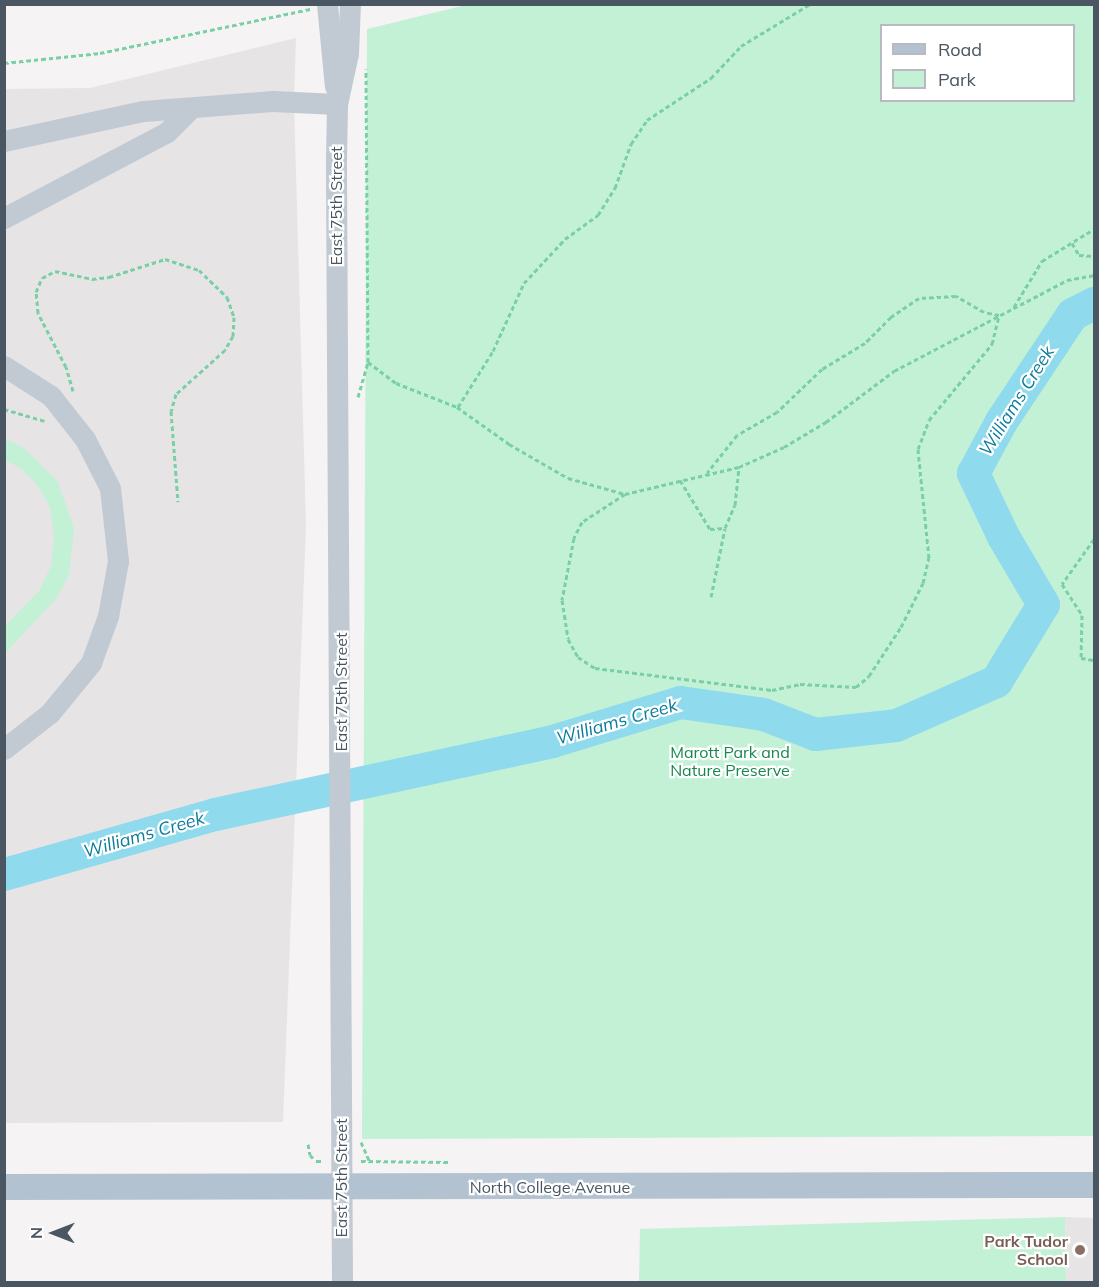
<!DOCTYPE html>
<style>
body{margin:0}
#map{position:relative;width:1099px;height:1287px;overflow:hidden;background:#f5f3f3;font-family:Mulish,sans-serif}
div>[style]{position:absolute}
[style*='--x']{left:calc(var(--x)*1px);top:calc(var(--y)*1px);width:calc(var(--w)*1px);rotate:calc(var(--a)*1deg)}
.education>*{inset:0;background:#e6e4e5}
.green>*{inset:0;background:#c3f1d5}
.river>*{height:33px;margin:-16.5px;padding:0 16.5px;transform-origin:16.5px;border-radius:16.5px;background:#90daee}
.path>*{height:3px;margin-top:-1.5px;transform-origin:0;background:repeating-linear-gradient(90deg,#7ad0a6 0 4.5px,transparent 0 7.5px)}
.minor>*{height:21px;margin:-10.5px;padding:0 10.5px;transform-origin:10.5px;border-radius:10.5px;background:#c1cad2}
.major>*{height:26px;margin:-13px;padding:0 13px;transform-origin:13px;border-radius:13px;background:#b3c2d1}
.dots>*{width:16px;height:16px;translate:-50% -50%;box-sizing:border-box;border:3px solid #fff;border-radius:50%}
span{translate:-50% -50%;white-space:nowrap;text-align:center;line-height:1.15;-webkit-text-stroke:4.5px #fff;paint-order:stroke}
.street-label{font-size:16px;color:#4a5661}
.park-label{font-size:16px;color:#17864f}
.education-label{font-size:16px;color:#785e54;font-weight:700}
.right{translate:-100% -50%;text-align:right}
.water-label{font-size:18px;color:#0c7c9b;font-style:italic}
.frame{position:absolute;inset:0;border:6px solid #4a5661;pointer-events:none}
.legend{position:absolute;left:880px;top:24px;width:195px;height:78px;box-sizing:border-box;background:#fff;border:2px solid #b7bbc0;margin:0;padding:8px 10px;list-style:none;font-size:18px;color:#4a5661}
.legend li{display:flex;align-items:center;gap:12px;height:30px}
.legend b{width:30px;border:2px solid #b7bbc0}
.north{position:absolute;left:24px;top:1203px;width:60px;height:60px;-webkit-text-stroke:4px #fff;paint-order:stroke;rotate:270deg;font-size:16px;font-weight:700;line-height:24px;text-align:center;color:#4a5661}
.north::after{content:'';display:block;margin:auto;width:21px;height:27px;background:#4a5661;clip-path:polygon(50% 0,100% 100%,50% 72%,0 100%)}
</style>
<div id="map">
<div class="education">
<div style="clip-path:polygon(296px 38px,294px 102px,306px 525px,283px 1122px,5px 1123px,4px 89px,90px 88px)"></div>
<div style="clip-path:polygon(1065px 1217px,1094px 1218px,1094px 1282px,1066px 1282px)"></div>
</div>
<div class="green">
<div style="clip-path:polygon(evenodd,470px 4px,1094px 5px,1094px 1136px,362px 1139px,367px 29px,470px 4px,882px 26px,1074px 26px,1074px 100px,882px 100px,882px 26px)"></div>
<div style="clip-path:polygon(5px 439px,24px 448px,58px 482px,74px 529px,69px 575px,56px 599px,5px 653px,5px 626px,39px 591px,51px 566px,54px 537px,50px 507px,37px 485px,22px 469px,5px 460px)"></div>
<div style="clip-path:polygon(1065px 1217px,1066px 1282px,639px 1282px,640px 1229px)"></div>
</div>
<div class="river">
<div style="--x:4;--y:874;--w:219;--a:-15.9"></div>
<div style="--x:215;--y:814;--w:345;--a:-12.2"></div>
<div style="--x:552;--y:741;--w:134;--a:-16.9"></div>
<div style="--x:680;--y:702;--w:84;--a:8.2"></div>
<div style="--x:763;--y:714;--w:56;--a:21"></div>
<div style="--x:815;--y:734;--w:81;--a:-6.3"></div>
<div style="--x:896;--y:725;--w:109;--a:-23.7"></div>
<div style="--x:996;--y:681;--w:90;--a:-58.6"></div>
<div style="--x:1043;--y:604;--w:79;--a:-120.5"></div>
<div style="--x:1003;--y:536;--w:70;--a:-115.5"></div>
<div style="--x:973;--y:473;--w:59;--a:-61.7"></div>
<div style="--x:1001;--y:421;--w:128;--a:-56.4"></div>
<div style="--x:1072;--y:314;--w:25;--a:-27"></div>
</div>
<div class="path">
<div style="--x:4;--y:63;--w:97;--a:-5.9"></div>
<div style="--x:100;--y:53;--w:215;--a:-11.8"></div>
<div style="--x:1072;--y:243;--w:14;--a:60"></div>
<div style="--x:1079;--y:255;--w:15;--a:4"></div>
<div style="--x:1014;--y:307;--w:54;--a:-58.7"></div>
<div style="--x:1042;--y:261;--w:61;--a:-31.6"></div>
<div style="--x:368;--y:362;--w:35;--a:37"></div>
<div style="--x:396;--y:383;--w:66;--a:21.5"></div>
<div style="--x:457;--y:407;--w:64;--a:35.4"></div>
<div style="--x:509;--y:444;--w:68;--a:30"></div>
<div style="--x:568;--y:478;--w:59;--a:15.7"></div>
<div style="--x:625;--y:494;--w:117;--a:-13.3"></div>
<div style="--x:739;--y:467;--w:49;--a:-24"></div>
<div style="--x:784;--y:447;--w:49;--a:-30.8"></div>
<div style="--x:826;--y:422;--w:85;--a:-36.9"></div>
<div style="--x:894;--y:371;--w:195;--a:-27.7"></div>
<div style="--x:1067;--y:280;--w:27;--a:-10"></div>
<div style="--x:73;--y:391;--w:25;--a:-106"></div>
<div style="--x:66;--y:367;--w:61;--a:-117.4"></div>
<div style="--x:38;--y:313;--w:21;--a:-95"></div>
<div style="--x:36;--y:292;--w:15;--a:-67"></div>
<div style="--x:42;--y:278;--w:15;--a:-28"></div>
<div style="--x:55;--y:271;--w:38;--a:12"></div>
<div style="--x:92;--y:279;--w:17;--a:-7"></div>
<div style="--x:109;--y:277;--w:59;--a:-17.8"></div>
<div style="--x:165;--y:259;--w:36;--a:18"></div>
<div style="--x:199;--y:270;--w:39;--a:44"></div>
<div style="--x:227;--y:297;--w:21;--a:71"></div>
<div style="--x:234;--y:317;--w:19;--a:93"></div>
<div style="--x:233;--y:336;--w:16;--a:120"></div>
<div style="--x:225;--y:350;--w:66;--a:138.1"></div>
<div style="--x:176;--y:394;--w:18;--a:106"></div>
<div style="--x:171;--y:411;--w:91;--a:85.6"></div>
<div style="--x:358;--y:397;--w:36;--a:-74"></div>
<div style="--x:368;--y:362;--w:293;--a:-90.4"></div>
<div style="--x:458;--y:407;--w:66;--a:-58"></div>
<div style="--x:493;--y:351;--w:75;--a:-65.5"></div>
<div style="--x:524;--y:283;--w:60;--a:-47"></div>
<div style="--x:565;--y:239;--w:41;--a:-36"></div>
<div style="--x:598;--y:215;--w:32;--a:-58"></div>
<div style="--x:615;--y:188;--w:47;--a:-70"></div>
<div style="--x:631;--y:144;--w:29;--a:-56"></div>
<div style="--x:647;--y:120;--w:77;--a:-33.3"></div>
<div style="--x:711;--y:78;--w:44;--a:-46.8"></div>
<div style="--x:741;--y:46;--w:81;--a:-31.3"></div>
<div style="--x:4;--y:409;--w:43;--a:16.3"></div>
<div style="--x:680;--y:480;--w:57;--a:58.5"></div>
<div style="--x:710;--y:529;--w:15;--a:-4"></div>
<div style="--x:625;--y:494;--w:51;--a:146.9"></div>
<div style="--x:582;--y:522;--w:18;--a:117"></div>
<div style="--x:574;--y:538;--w:63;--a:101"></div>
<div style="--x:562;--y:600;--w:39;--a:81"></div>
<div style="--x:568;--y:639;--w:21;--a:61"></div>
<div style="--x:578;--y:657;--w:20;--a:33"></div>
<div style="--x:595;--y:668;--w:178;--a:7.1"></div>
<div style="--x:772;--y:690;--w:29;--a:-12"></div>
<div style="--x:800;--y:684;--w:56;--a:3.1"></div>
<div style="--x:856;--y:687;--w:17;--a:-40"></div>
<div style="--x:869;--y:676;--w:59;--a:-56.9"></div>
<div style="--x:901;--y:627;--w:49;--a:-63.4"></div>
<div style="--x:923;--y:583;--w:26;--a:-77"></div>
<div style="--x:929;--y:558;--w:110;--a:-95.8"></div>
<div style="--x:918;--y:449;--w:31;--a:-69"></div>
<div style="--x:929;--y:420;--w:99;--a:-50.3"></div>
<div style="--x:992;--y:344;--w:30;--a:-76"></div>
<div style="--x:999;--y:315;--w:15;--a:-169"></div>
<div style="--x:984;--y:312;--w:32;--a:-150"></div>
<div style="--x:956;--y:296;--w:37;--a:177"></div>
<div style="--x:919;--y:298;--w:34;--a:146"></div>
<div style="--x:891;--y:317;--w:37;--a:135"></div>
<div style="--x:865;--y:343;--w:50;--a:148.8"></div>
<div style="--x:822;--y:369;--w:62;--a:136.3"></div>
<div style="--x:777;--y:412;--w:46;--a:150.1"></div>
<div style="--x:737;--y:435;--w:48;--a:128.3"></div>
<div style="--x:1094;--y:539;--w:55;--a:125.4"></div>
<div style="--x:1062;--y:584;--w:37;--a:57"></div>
<div style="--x:1082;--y:615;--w:43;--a:91.3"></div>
<div style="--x:1081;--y:658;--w:13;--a:9"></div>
<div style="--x:711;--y:597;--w:70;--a:-78.5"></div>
<div style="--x:725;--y:528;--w:25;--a:-67"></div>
<div style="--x:735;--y:505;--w:38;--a:-84"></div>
<div style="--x:361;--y:1142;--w:22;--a:66"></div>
<div style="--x:308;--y:1144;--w:11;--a:80"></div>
<div style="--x:310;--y:1155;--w:8;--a:45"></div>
<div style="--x:316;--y:1161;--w:6;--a:0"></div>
<div style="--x:361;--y:1161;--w:87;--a:0.7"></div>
</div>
<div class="minor">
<div style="--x:327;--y:4;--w:83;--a:84.5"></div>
<div style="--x:4;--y:141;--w:142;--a:-12.2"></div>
<div style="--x:143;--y:111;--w:130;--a:-4.4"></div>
<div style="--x:273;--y:101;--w:64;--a:2.7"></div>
<div style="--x:4;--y:218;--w:184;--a:-27.8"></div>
<div style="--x:167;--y:132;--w:34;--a:-45"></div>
<div style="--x:4;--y:366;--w:56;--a:32.6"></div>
<div style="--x:51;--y:396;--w:55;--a:51.7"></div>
<div style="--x:85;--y:439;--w:55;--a:63"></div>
<div style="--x:110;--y:488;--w:73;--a:83.7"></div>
<div style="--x:118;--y:561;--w:56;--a:100.3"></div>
<div style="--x:108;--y:616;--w:50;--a:109.9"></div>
<div style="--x:91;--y:663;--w:65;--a:129.4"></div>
<div style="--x:50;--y:713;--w:58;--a:142"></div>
<div style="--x:342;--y:1282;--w:1121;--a:-90.31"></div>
<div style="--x:336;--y:161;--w:57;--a:-89"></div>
<div style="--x:337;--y:104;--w:52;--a:-77.8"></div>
<div style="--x:348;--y:53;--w:49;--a:-87.7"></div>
</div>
<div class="major">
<div style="--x:4;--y:1187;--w:1090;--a:-0.11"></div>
</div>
<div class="dots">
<div style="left:1080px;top:1250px;background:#8d6e63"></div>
</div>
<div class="street-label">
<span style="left:336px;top:206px;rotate:-90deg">East 75th Street</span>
<span style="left:341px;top:692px;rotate:-90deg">East 75th Street</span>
<span style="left:341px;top:1178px;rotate:-90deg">East 75th Street</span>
<span style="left:550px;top:1187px">North College Avenue</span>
</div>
<div class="park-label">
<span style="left:730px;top:761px">Marott Park and<br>Nature Preserve</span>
</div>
<div class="education-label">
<span class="right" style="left:1068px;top:1250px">Park Tudor<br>School</span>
</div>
<div class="water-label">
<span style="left:1017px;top:401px;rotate:-58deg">Williams Creek</span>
<span style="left:617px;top:722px;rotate:-16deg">Williams Creek</span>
<span style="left:144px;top:835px;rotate:-16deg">Williams Creek</span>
</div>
<div class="frame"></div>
<ul class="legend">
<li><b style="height:8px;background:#b3c2d1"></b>Road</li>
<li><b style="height:16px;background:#c3f1d5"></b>Park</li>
</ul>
<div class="north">N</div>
</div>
